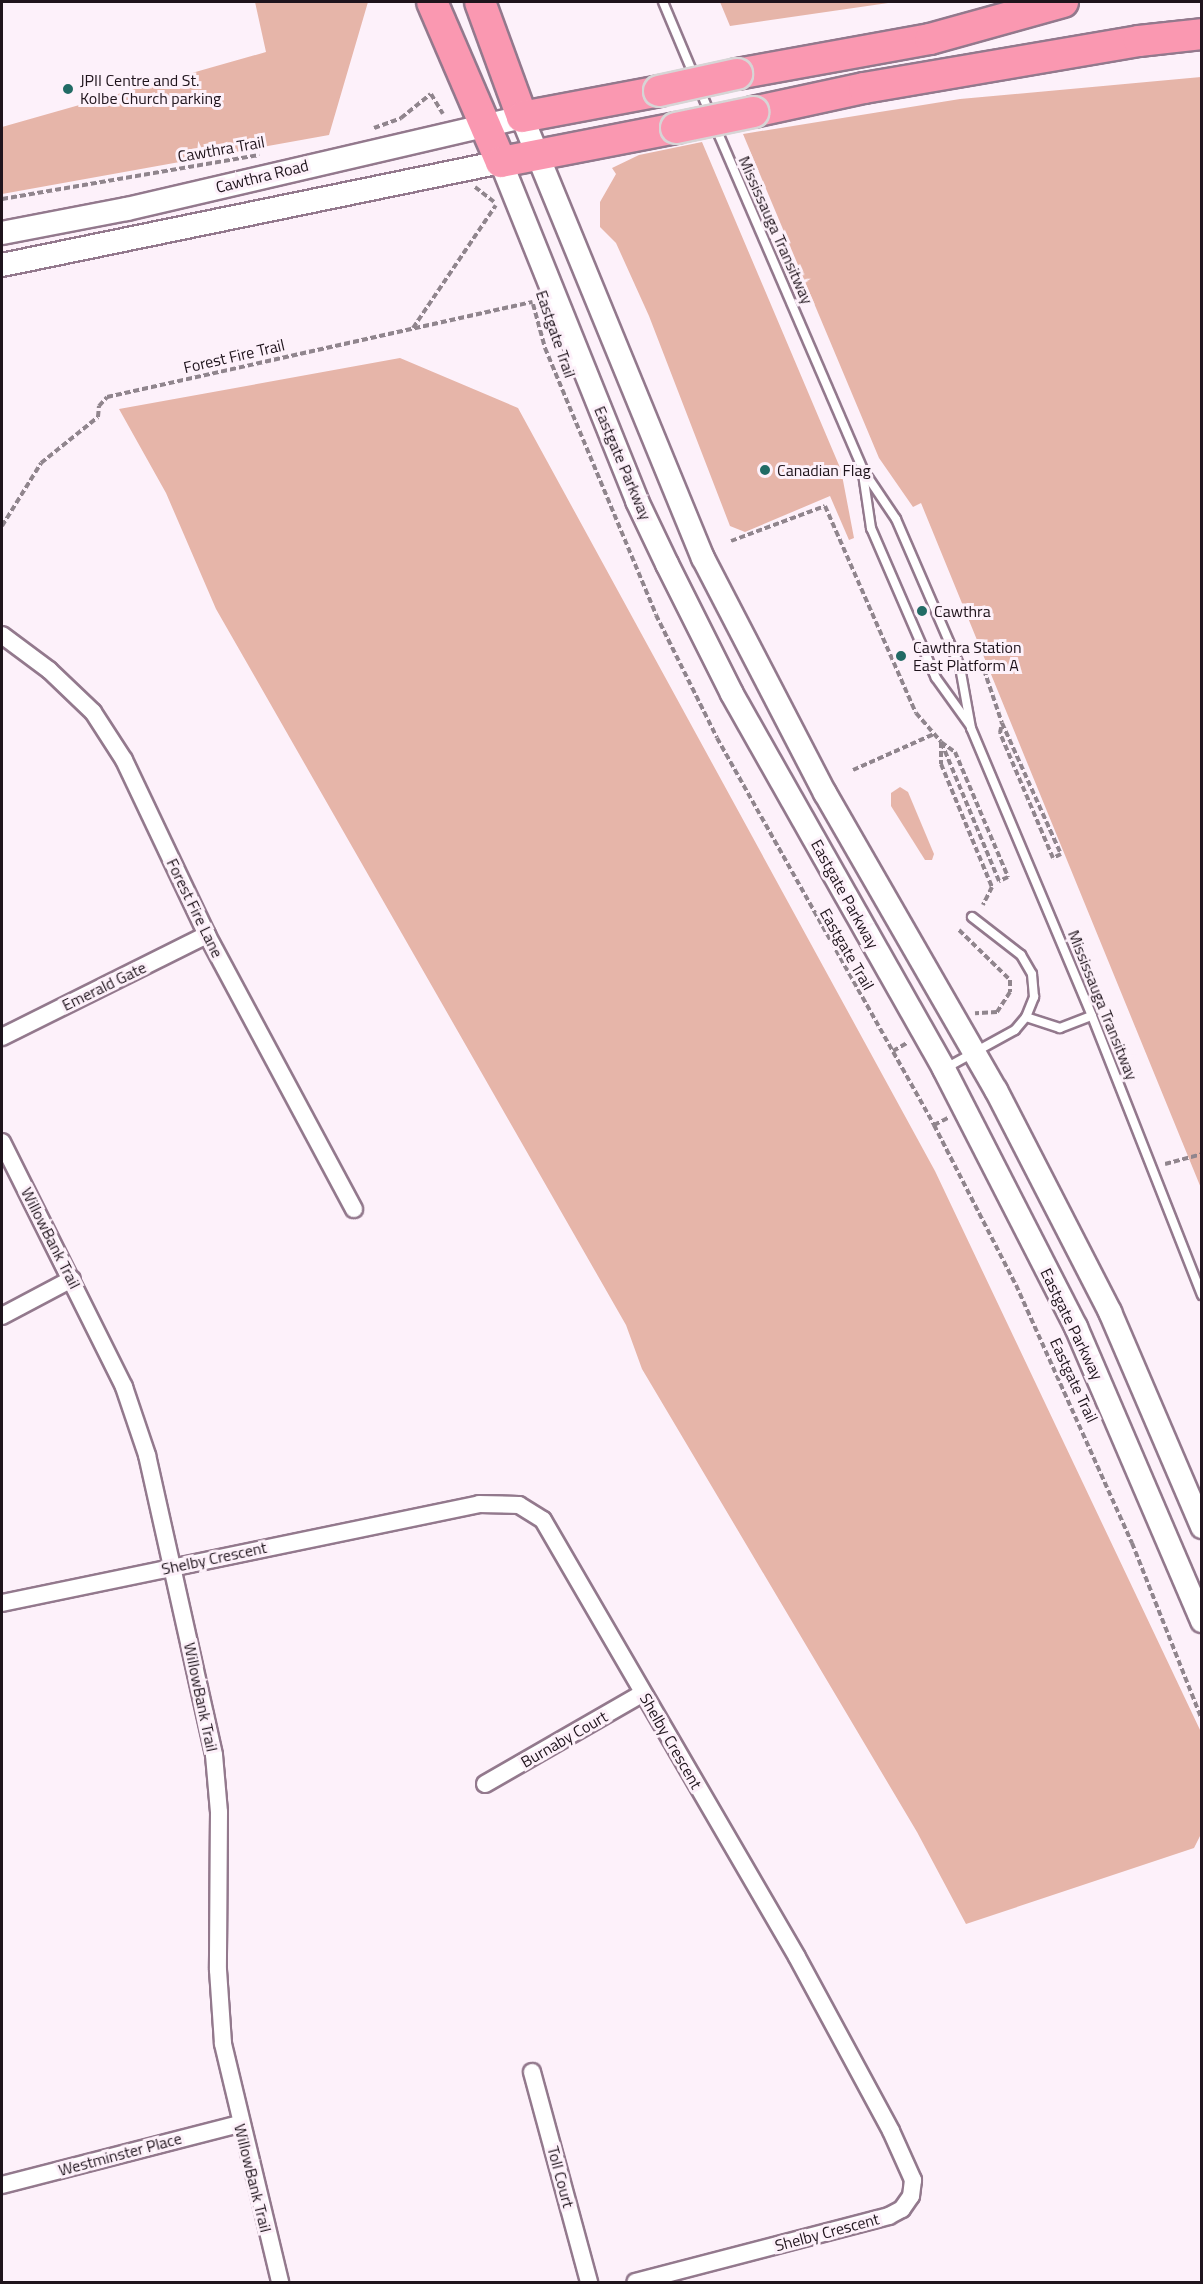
<!DOCTYPE html>
<style>
body{margin:0}
#map{position:relative;width:1203px;height:2284px;overflow:hidden;background:#fdf1fa;font-family:"Titillium Web",sans-serif}
div>[style]{position:absolute}
[style*='--x']{left:calc(var(--x)*1px);top:calc(var(--y)*1px);width:calc(var(--w)*1px);rotate:calc(var(--a)*1deg)}
.green>*{inset:0;background:#e6b5a9}
.path>*{height:4px;margin-top:-2px;transform-origin:0;background:repeating-linear-gradient(90deg,#90858d 0 6px,transparent 0 9px)}
.roads{filter:drop-shadow(2px 0 #93798d) drop-shadow(-2px 0 #93798d) drop-shadow(0 2px #93798d) drop-shadow(0 -2px #93798d)}
.service>*{height:8px;margin:-4px;padding:0 4px;transform-origin:4px;border-radius:4px;background:#fff}
.minor>*{height:16px;margin:-8px;padding:0 8px;transform-origin:8px;border-radius:8px;background:#fff}
.secondary>*{height:22px;margin:-11px;padding:0 11px;transform-origin:11px;border-radius:11px;background:#fff}
.motorway>*{height:30px;margin:-15px;padding:0 15px;transform-origin:15px;border-radius:15px;background:#fa98b1}
.bridges{filter:drop-shadow(2px 0 #d7d5d6) drop-shadow(-2px 0 #d7d5d6) drop-shadow(0 2px #d7d5d6) drop-shadow(0 -2px #d7d5d6)}
.motorway-bridge>*{height:30px;margin:-15px;padding:0 15px;transform-origin:15px;border-radius:15px;background:#fa98b1}
.dots>*{width:16px;height:16px;translate:-50% -50%;box-sizing:border-box;border:3px solid #fdf1fa;border-radius:50%}
span{translate:-50% -50%;white-space:nowrap;text-align:center;line-height:1.15;-webkit-text-stroke:6px #fdf1fa;paint-order:stroke}
.poi-label{font-size:16px;color:#1f141c}
.left{translate:0 -50%;text-align:left}
.street-label{font-size:16px;color:#1f141c}
.frame{position:absolute;inset:0;border:3px solid #1f141c;pointer-events:none}
</style>
<div id="map">
<div class="green">
<div style="clip-path:polygon(255px 2px,368px 2px,329px 135px,2px 194px,2px 127px,266px 52px)"></div>
<div style="clip-path:polygon(720px 2px,895px 2px,730px 26px)"></div>
<div style="clip-path:polygon(1201px 77px,1202px 77px,1201px 1188px,921px 503px,913px 507px,879px 458px,743px 134px,960px 99px)"></div>
<div style="clip-path:polygon(702px 142px,841px 470px,854px 538px,849px 540px,830px 496px,745px 532px,730px 526px,649px 316px,616px 243px,600px 227px,600px 202px,616px 174px,612px 168px,639px 155px)"></div>
<div style="clip-path:polygon(400px 358px,518px 408px,935px 1171px,1201px 1732px,1201px 1834px,1194px 1848px,966px 1924px,917px 1832px,642px 1369px,626px 1325px,216px 609px,166px 493px,119px 409px)"></div>
<div style="clip-path:polygon(900px 787px,908px 792px,934px 854px,932px 860px,925px 860px,891px 806px,891px 793px)"></div>
</div>
<div class="path">
<div style="--x:374;--y:128;--w:29;--a:-20"></div>
<div style="--x:401;--y:118;--w:38;--a:-39"></div>
<div style="--x:431;--y:94;--w:23;--a:59"></div>
<div style="--x:475;--y:187;--w:24;--a:38"></div>
<div style="--x:2;--y:199;--w:261;--a:-9.7"></div>
<div style="--x:533;--y:304;--w:46;--a:74.7"></div>
<div style="--x:545;--y:348;--w:289;--a:67.4"></div>
<div style="--x:656;--y:615;--w:137;--a:63.6"></div>
<div style="--x:717;--y:738;--w:444;--a:60.7"></div>
<div style="--x:934;--y:1125;--w:180;--a:62.9"></div>
<div style="--x:1016;--y:1285;--w:283;--a:65.8"></div>
<div style="--x:1132;--y:1543;--w:190;--a:68.4"></div>
<div style="--x:413;--y:328;--w:148;--a:-56"></div>
<div style="--x:2;--y:526;--w:74;--a:-58.2"></div>
<div style="--x:41;--y:463;--w:73;--a:-38.9"></div>
<div style="--x:98;--y:417;--w:11;--a:-85"></div>
<div style="--x:99;--y:406;--w:12;--a:-48"></div>
<div style="--x:107;--y:397;--w:436;--a:-12.6"></div>
<div style="--x:731;--y:541;--w:100;--a:-20.4"></div>
<div style="--x:825;--y:506;--w:226;--a:66.3"></div>
<div style="--x:916;--y:713;--w:38;--a:49"></div>
<div style="--x:941;--y:742;--w:22;--a:90"></div>
<div style="--x:941;--y:764;--w:133;--a:67.5"></div>
<div style="--x:992;--y:887;--w:20;--a:117"></div>
<div style="--x:981;--y:661;--w:65;--a:71.3"></div>
<div style="--x:1002;--y:723;--w:144;--a:65.8"></div>
<div style="--x:1061;--y:854;--w:9;--a:153"></div>
<div style="--x:1053;--y:858;--w:136;--a:-113"></div>
<div style="--x:1000;--y:733;--w:10;--a:-79"></div>
<div style="--x:941;--y:742;--w:17;--a:36"></div>
<div style="--x:955;--y:752;--w:136;--a:67"></div>
<div style="--x:1008;--y:877;--w:10;--a:156"></div>
<div style="--x:999;--y:881;--w:151;--a:-112.6"></div>
<div style="--x:853;--y:770;--w:89;--a:-24"></div>
<div style="--x:959;--y:930;--w:71;--a:44.4"></div>
<div style="--x:1010;--y:980;--w:12;--a:90"></div>
<div style="--x:1010;--y:992;--w:24;--a:123"></div>
<div style="--x:997;--y:1012;--w:22;--a:177"></div>
<div style="--x:893;--y:1051;--w:16;--a:-30"></div>
<div style="--x:934;--y:1125;--w:16;--a:-27"></div>
<div style="--x:1165;--y:1164;--w:38;--a:-15"></div>
</div>
<div class="roads">
<div class="service">
<div style="--x:663;--y:2;--w:121;--a:67.2"></div>
<div style="--x:715;--y:126;--w:374;--a:66.7"></div>
<div style="--x:863;--y:470;--w:59;--a:56"></div>
<div style="--x:896;--y:519;--w:161;--a:66.6"></div>
<div style="--x:960;--y:667;--w:62;--a:79.8"></div>
<div style="--x:971;--y:728;--w:312;--a:67.2"></div>
<div style="--x:1092;--y:1016;--w:300;--a:68.5"></div>
<div style="--x:863;--y:474;--w:55;--a:81.6"></div>
<div style="--x:871;--y:528;--w:163;--a:66.6"></div>
<div style="--x:936;--y:678;--w:57;--a:54.3"></div>
<div style="--x:1026;--y:1017;--w:36;--a:18"></div>
<div style="--x:1060;--y:1028;--w:34;--a:-21"></div>
<div style="--x:944;--y:1069;--w:81;--a:-28.8"></div>
<div style="--x:1015;--y:1030;--w:17;--a:-50"></div>
<div style="--x:1026;--y:1017;--w:22;--a:-68"></div>
<div style="--x:1034;--y:997;--w:23;--a:-95"></div>
<div style="--x:1032;--y:974;--w:22;--a:-120"></div>
<div style="--x:1021;--y:955;--w:62;--a:-142.2"></div>
</div>
<div class="minor">
<div style="--x:2;--y:635;--w:59;--a:36.7"></div>
<div style="--x:49;--y:670;--w:61;--a:43.7"></div>
<div style="--x:93;--y:712;--w:57;--a:57.1"></div>
<div style="--x:124;--y:760;--w:194;--a:64.6"></div>
<div style="--x:207;--y:935;--w:311;--a:61.8"></div>
<div style="--x:2;--y:1037;--w:229;--a:-26.5"></div>
<div style="--x:2;--y:1142;--w:274;--a:63.5"></div>
<div style="--x:124;--y:1387;--w:72;--a:71.3"></div>
<div style="--x:147;--y:1455;--w:307;--a:77.4"></div>
<div style="--x:214;--y:1755;--w:57;--a:85"></div>
<div style="--x:219;--y:1812;--w:158;--a:90.4"></div>
<div style="--x:218;--y:1970;--w:74;--a:86.1"></div>
<div style="--x:223;--y:2044;--w:245;--a:76.5"></div>
<div style="--x:2;--y:1316;--w:79;--a:-27.9"></div>
<div style="--x:2;--y:1603;--w:487;--a:-11.7"></div>
<div style="--x:479;--y:1504;--w:40;--a:1.4"></div>
<div style="--x:519;--y:1505;--w:28;--a:32"></div>
<div style="--x:543;--y:1520;--w:505;--a:59.83"></div>
<div style="--x:797;--y:1957;--w:198;--a:61.6"></div>
<div style="--x:891;--y:2131;--w:54;--a:65.8"></div>
<div style="--x:913;--y:2180;--w:16;--a:97"></div>
<div style="--x:911;--y:2196;--w:16;--a:125"></div>
<div style="--x:902;--y:2209;--w:15;--a:152"></div>
<div style="--x:889;--y:2216;--w:262;--a:165.4"></div>
<div style="--x:485;--y:1784;--w:182;--a:-29.9"></div>
<div style="--x:532;--y:2072;--w:218;--a:74.8"></div>
<div style="--x:2;--y:2185;--w:245;--a:-14.4"></div>
</div>
<div class="secondary">
<div style="--x:2;--y:233;--w:127;--a:-10.9"></div>
<div style="--x:127;--y:209;--w:406;--a:-13.1"></div>
<div style="--x:522;--y:117;--w:477;--a:67.7"></div>
<div style="--x:703;--y:558;--w:265;--a:62.6"></div>
<div style="--x:825;--y:793;--w:343;--a:60.1"></div>
<div style="--x:996;--y:1090;--w:250;--a:62.8"></div>
<div style="--x:1110;--y:1312;--w:234;--a:66.8"></div>
<div style="--x:2;--y:265;--w:510;--a:-11.66"></div>
<div style="--x:501;--y:162;--w:365;--a:68.1"></div>
<div style="--x:637;--y:501;--w:70;--a:64.5"></div>
<div style="--x:667;--y:564;--w:145;--a:63.4"></div>
<div style="--x:732;--y:694;--w:431;--a:60.5"></div>
<div style="--x:944;--y:1069;--w:290;--a:62.9"></div>
<div style="--x:1076;--y:1327;--w:320;--a:66.8"></div>
</div>
<div class="motorway">
<div style="--x:432;--y:2;--w:174;--a:66.7"></div>
<div style="--x:501;--y:162;--w:178;--a:-11"></div>
<div style="--x:480;--y:2;--w:122;--a:69.9"></div>
<div style="--x:522;--y:117;--w:139;--a:-10.7"></div>
<div style="--x:737;--y:74;--w:196;--a:-10.3"></div>
<div style="--x:930;--y:39;--w:138;--a:-15.5"></div>
<div style="--x:753;--y:112;--w:114;--a:-12.2"></div>
<div style="--x:864;--y:88;--w:279;--a:-9.7"></div>
<div style="--x:1139;--y:41;--w:63;--a:-6.3"></div>
</div>
</div>
<div class="bridges">
<div class="motorway-bridge">
<div style="--x:659;--y:91;--w:80;--a:-12.3"></div>
<div style="--x:676;--y:128;--w:79;--a:-11.7"></div>
</div>
</div>
<div class="dots">
<div style="left:68px;top:89px;background:#216b65"></div>
<div style="left:765px;top:470px;background:#216b65"></div>
<div style="left:922px;top:611px;background:#216b65"></div>
<div style="left:901px;top:656px;background:#216b65"></div>
</div>
<div class="poi-label">
<span class="left" style="left:80px;top:89px">JPII Centre and St.<br>Kolbe Church parking</span>
<span class="left" style="left:777px;top:470px">Canadian Flag</span>
<span class="left" style="left:934px;top:611px">Cawthra</span>
<span class="left" style="left:913px;top:656px">Cawthra Station<br>East Platform A</span>
</div>
<div class="street-label">
<span style="left:221px;top:149px;rotate:-10deg">Cawthra Trail</span>
<span style="left:262px;top:176px;rotate:-14deg">Cawthra Road</span>
<span style="left:776px;top:230px;rotate:66deg">Mississauga Transitway</span>
<span style="left:556px;top:334px;rotate:71deg">Eastgate Trail</span>
<span style="left:234px;top:356px;rotate:-13deg">Forest Fire Trail</span>
<span style="left:623px;top:463px;rotate:67deg">Eastgate Parkway</span>
<span style="left:845px;top:894px;rotate:61deg">Eastgate Parkway</span>
<span style="left:195px;top:908px;rotate:64deg">Forest Fire Lane</span>
<span style="left:847px;top:949px;rotate:60deg">Eastgate Trail</span>
<span style="left:104px;top:986px;rotate:-26deg">Emerald Gate</span>
<span style="left:1103px;top:1005px;rotate:68deg">Mississauga Transitway</span>
<span style="left:51px;top:1238px;rotate:63deg">WillowBank Trail</span>
<span style="left:1072px;top:1324px;rotate:64deg">Eastgate Parkway</span>
<span style="left:1074px;top:1380px;rotate:65deg">Eastgate Trail</span>
<span style="left:214px;top:1558px;rotate:-12deg">Shelby Crescent</span>
<span style="left:201px;top:1697px;rotate:78deg">WillowBank Trail</span>
<span style="left:564px;top:1739px;rotate:-30deg">Burnaby Court</span>
<span style="left:671px;top:1741px;rotate:60deg">Shelby Crescent</span>
<span style="left:120px;top:2154px;rotate:-15deg">Westminster Place</span>
<span style="left:561px;top:2177px;rotate:75deg">Toll Court</span>
<span style="left:253px;top:2178px;rotate:76deg">WillowBank Trail</span>
<span style="left:827px;top:2232px;rotate:-15deg">Shelby Crescent</span>
</div>
<div class="frame"></div>
</div>
